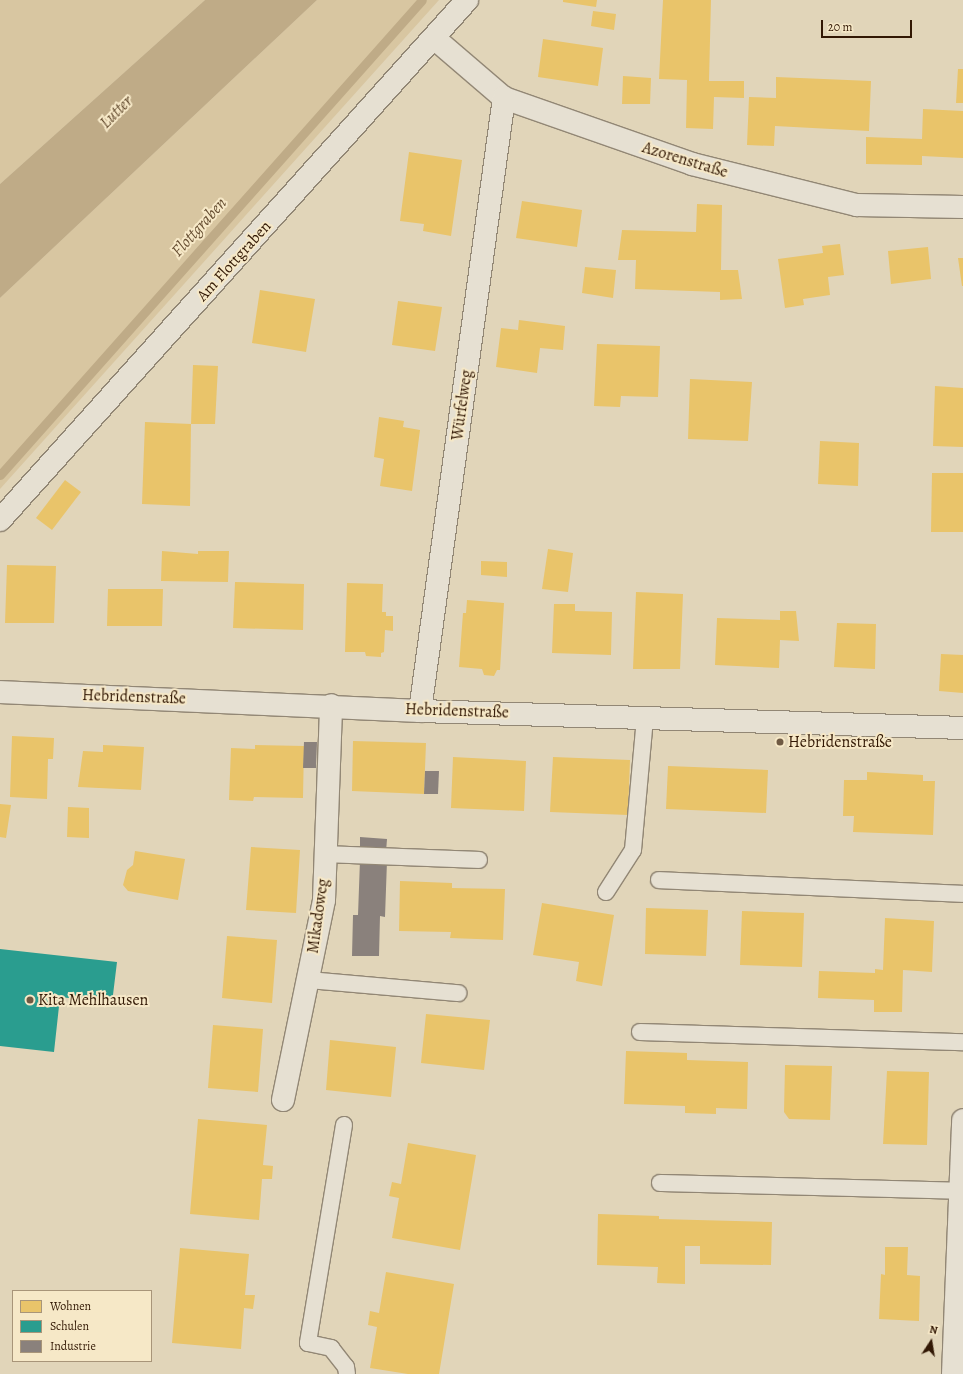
<!DOCTYPE html>
<meta charset="utf-8">
<style>
body{margin:0}
#map{position:relative;width:963px;height:1374px;overflow:hidden;background:#e1d5b9;font-family:Alegreya,serif}
div>[style]{position:absolute}
[style*='--x']{left:calc(var(--x)*1px);top:calc(var(--y)*1px);width:calc(var(--w)*1px);rotate:calc(var(--a)*1deg)}
.green>*{inset:0;background:#d8c6a1}
.water>*{inset:0;background:#bfab87}
.homes>*{inset:0;background:#e9c46a}
.schools>*{inset:0;background:#2a9d8f}
.industry>*{inset:0;background:#8a817c}
.stream>*{height:9px;margin:-4.5px;padding:0 4.5px;transform-origin:4.5px;border-radius:4.5px;background:#bfab87}
.roads{filter:drop-shadow(1px 0 #928775) drop-shadow(-1px 0 #928775) drop-shadow(0 1px #928775) drop-shadow(0 -1px #928775)}
.service>*{height:16px;margin:-8px;padding:0 8px;transform-origin:8px;border-radius:8px;background:#e6e0d2}
.minor>*{height:22px;margin:-11px;padding:0 11px;transform-origin:11px;border-radius:11px;background:#e6e0d2}
.dots>*{width:11px;height:11px;translate:-50% -50%;box-sizing:border-box;border:2px solid #f6e8c7;border-radius:50%}
span{translate:-50% -50%;white-space:nowrap;text-align:center;line-height:1.15;-webkit-text-stroke:4px #f6e8c7;paint-order:stroke}
.street-label{font-size:16px;color:#321804}
.poi-label{font-size:16px;color:#321804}
.left{translate:0 -50%;text-align:left}
.water-label{font-size:17px;color:#644c30;font-style:italic}
.legend{position:absolute;left:12px;top:1290px;width:140px;height:72px;box-sizing:border-box;background:#f6e8c7;border:1px solid #a89579;margin:0;padding:5px 7px;list-style:none;font-size:12px;color:#321804}
.legend li{display:flex;align-items:center;gap:8px;height:20px}
.legend b{width:20px;border:1px solid #a89579}
.north{position:absolute;left:911px;top:1322px;width:40px;height:40px;-webkit-text-stroke:3px #f6e8c7;paint-order:stroke;rotate:12deg;font-size:11px;font-weight:700;line-height:16px;text-align:center;color:#321804}
.north::after{content:'';display:block;margin:auto;width:14px;height:18px;background:#321804;clip-path:polygon(50% 0,100% 100%,50% 72%,0 100%)}
.scale{position:absolute;left:821px;top:20px;width:91px;height:18px;box-sizing:border-box;border:2px solid #321804;border-top:0;padding-left:5px;font-size:12px;line-height:14px;white-space:nowrap;color:#321804;-webkit-text-stroke:3px #f6e8c7;paint-order:stroke}
</style>
<div id="map">
<div class="green">
<div style="clip-path:polygon(0 0,205px 0,0 184px)"></div>
<div style="clip-path:polygon(317px 0,439px 0,0 489px,0 298px)"></div>
</div>
<div class="water">
<div style="clip-path:polygon(205px 0,317px 0,0 298px,0 184px)"></div>
</div>
<div class="homes">
<div style="clip-path:polygon(563px 0,597px 0,596px 7px,563px 2px)"></div>
<div style="clip-path:polygon(663px 0,711px 0,709px 81px,744px 81px,744px 98px,714px 97px,713px 129px,686px 128px,687px 80px,659px 79px)"></div>
<div style="clip-path:polygon(593px 11px,616px 14px,614px 30px,591px 26px)"></div>
<div style="clip-path:polygon(543px 39px,603px 48px,598px 86px,538px 77px)"></div>
<div style="clip-path:polygon(958px 69px,963px 69px,963px 103px,956px 103px)"></div>
<div style="clip-path:polygon(623px 76px,651px 78px,650px 104px,622px 104px)"></div>
<div style="clip-path:polygon(776px 77px,871px 81px,869px 131px,775px 126px,774px 146px,747px 145px,749px 97px,776px 98px)"></div>
<div style="clip-path:polygon(923px 109px,963px 111px,963px 158px,922px 156px,922px 165px,866px 164px,866px 137px,922px 139px)"></div>
<div style="clip-path:polygon(409px 152px,462px 160px,451px 236px,423px 231px,424px 224px,400px 221px)"></div>
<div style="clip-path:polygon(522px 201px,582px 210px,577px 247px,516px 238px)"></div>
<div style="clip-path:polygon(697px 204px,722px 205px,721px 270px,738px 270px,742px 299px,720px 300px,720px 292px,635px 289px,636px 260px,618px 260px,622px 230px,696px 232px)"></div>
<div style="clip-path:polygon(840px 244px,844px 275px,828px 277px,830px 295px,803px 299px,804px 305px,785px 308px,778px 259px,823px 253px,822px 246px)"></div>
<div style="clip-path:polygon(928px 247px,931px 279px,891px 284px,888px 251px)"></div>
<div style="clip-path:polygon(958px 258px,963px 258px,963px 286px,962px 286px)"></div>
<div style="clip-path:polygon(585px 267px,616px 270px,613px 298px,582px 293px)"></div>
<div style="clip-path:polygon(260px 290px,315px 299px,306px 352px,252px 343px)"></div>
<div style="clip-path:polygon(398px 301px,442px 307px,435px 351px,392px 345px)"></div>
<div style="clip-path:polygon(519px 320px,565px 326px,563px 350px,540px 348px,537px 373px,496px 367px,501px 328px,518px 330px)"></div>
<div style="clip-path:polygon(597px 344px,660px 346px,658px 397px,621px 396px,620px 407px,594px 406px)"></div>
<div style="clip-path:polygon(193px 365px,218px 366px,215px 424px,191px 424px)"></div>
<div style="clip-path:polygon(690px 379px,752px 382px,748px 441px,688px 439px)"></div>
<div style="clip-path:polygon(935px 386px,963px 388px,963px 447px,933px 446px)"></div>
<div style="clip-path:polygon(379px 417px,404px 421px,403px 427px,420px 430px,412px 491px,380px 486px,384px 459px,374px 457px)"></div>
<div style="clip-path:polygon(145px 422px,191px 424px,190px 506px,142px 504px)"></div>
<div style="clip-path:polygon(820px 441px,859px 443px,858px 486px,818px 484px)"></div>
<div style="clip-path:polygon(932px 473px,963px 473px,963px 532px,931px 532px)"></div>
<div style="clip-path:polygon(65px 480px,81px 492px,52px 530px,36px 518px)"></div>
<div style="clip-path:polygon(548px 549px,573px 553px,568px 592px,542px 589px)"></div>
<div style="clip-path:polygon(162px 551px,198px 554px,198px 551px,229px 551px,228px 582px,161px 581px)"></div>
<div style="clip-path:polygon(481px 561px,507px 562px,507px 577px,481px 575px)"></div>
<div style="clip-path:polygon(7px 565px,56px 566px,54px 623px,5px 623px)"></div>
<div style="clip-path:polygon(235px 582px,304px 584px,303px 630px,233px 628px)"></div>
<div style="clip-path:polygon(347px 583px,383px 584px,382px 612px,386px 612px,386px 616px,393px 616px,393px 631px,385px 630px,384px 652px,381px 653px,381px 657px,366px 656px,365px 652px,345px 652px)"></div>
<div style="clip-path:polygon(108px 589px,163px 589px,162px 626px,107px 626px)"></div>
<div style="clip-path:polygon(636px 592px,683px 594px,680px 669px,633px 669px)"></div>
<div style="clip-path:polygon(467px 600px,504px 603px,500px 670px,497px 670px,494px 676px,484px 675px,482px 669px,459px 667px,463px 613px,466px 613px)"></div>
<div style="clip-path:polygon(554px 604px,575px 604px,575px 611px,612px 612px,611px 655px,552px 653px)"></div>
<div style="clip-path:polygon(780px 611px,796px 611px,799px 641px,780px 640px,779px 668px,715px 665px,717px 618px,780px 620px)"></div>
<div style="clip-path:polygon(837px 623px,876px 624px,875px 669px,834px 667px)"></div>
<div style="clip-path:polygon(941px 654px,963px 655px,963px 693px,939px 691px)"></div>
<div style="clip-path:polygon(12px 736px,54px 738px,53px 759px,48px 759px,47px 799px,10px 797px)"></div>
<div style="clip-path:polygon(353px 741px,426px 743px,424px 794px,352px 791px)"></div>
<div style="clip-path:polygon(103px 745px,144px 747px,141px 790px,78px 787px,83px 751px,103px 752px)"></div>
<div style="clip-path:polygon(255px 745px,304px 746px,303px 798px,254px 797px,253px 801px,229px 800px,231px 748px,255px 749px)"></div>
<div style="clip-path:polygon(453px 757px,526px 761px,524px 811px,451px 808px)"></div>
<div style="clip-path:polygon(553px 757px,630px 760px,628px 815px,550px 812px)"></div>
<div style="clip-path:polygon(668px 766px,768px 770px,766px 813px,666px 809px)"></div>
<div style="clip-path:polygon(867px 772px,923px 775px,923px 781px,935px 781px,933px 835px,853px 832px,854px 816px,843px 816px,844px 780px,867px 780px)"></div>
<div style="clip-path:polygon(0 804px,11px 805px,6px 838px,0 837px)"></div>
<div style="clip-path:polygon(68px 807px,89px 808px,89px 838px,67px 837px)"></div>
<div style="clip-path:polygon(251px 847px,300px 850px,296px 913px,246px 910px)"></div>
<div style="clip-path:polygon(135px 851px,185px 859px,178px 900px,128px 891px,123px 885px,127px 870px,133px 865px)"></div>
<div style="clip-path:polygon(400px 881px,452px 883px,452px 888px,505px 889px,503px 940px,450px 938px,451px 932px,399px 931px)"></div>
<div style="clip-path:polygon(542px 903px,614px 915px,602px 986px,576px 981px,579px 962px,533px 955px)"></div>
<div style="clip-path:polygon(646px 908px,708px 910px,706px 956px,645px 954px)"></div>
<div style="clip-path:polygon(742px 911px,804px 913px,802px 967px,740px 965px)"></div>
<div style="clip-path:polygon(885px 918px,934px 921px,932px 972px,903px 970px,902px 1012px,874px 1012px,874px 1000px,818px 998px,819px 971px,875px 973px,875px 969px,883px 970px)"></div>
<div style="clip-path:polygon(227px 936px,277px 940px,272px 1003px,222px 998px)"></div>
<div style="clip-path:polygon(426px 1014px,490px 1020px,484px 1070px,421px 1063px)"></div>
<div style="clip-path:polygon(213px 1025px,263px 1029px,258px 1092px,208px 1088px)"></div>
<div style="clip-path:polygon(330px 1040px,396px 1047px,391px 1097px,326px 1090px)"></div>
<div style="clip-path:polygon(626px 1051px,687px 1053px,687px 1060px,748px 1062px,747px 1109px,716px 1108px,716px 1114px,685px 1113px,685px 1106px,624px 1104px)"></div>
<div style="clip-path:polygon(785px 1065px,832px 1066px,830px 1120px,789px 1119px,784px 1112px)"></div>
<div style="clip-path:polygon(887px 1071px,929px 1072px,927px 1145px,883px 1144px)"></div>
<div style="clip-path:polygon(198px 1119px,267px 1125px,263px 1165px,273px 1166px,272px 1179px,262px 1179px,259px 1220px,190px 1214px)"></div>
<div style="clip-path:polygon(408px 1143px,476px 1155px,460px 1250px,392px 1238px,399px 1198px,389px 1196px,392px 1182px,401px 1184px)"></div>
<div style="clip-path:polygon(598px 1214px,659px 1216px,659px 1219px,772px 1222px,771px 1265px,700px 1264px,700px 1246px,685px 1246px,685px 1284px,657px 1283px,658px 1267px,597px 1265px)"></div>
<div style="clip-path:polygon(885px 1247px,908px 1247px,907px 1275px,920px 1276px,919px 1321px,879px 1319px,881px 1274px,885px 1275px)"></div>
<div style="clip-path:polygon(180px 1248px,249px 1254px,245px 1295px,255px 1295px,253px 1309px,244px 1308px,241px 1349px,172px 1343px)"></div>
<div style="clip-path:polygon(386px 1272px,454px 1284px,439px 1374px,408px 1374px,370px 1368px,377px 1327px,368px 1325px,370px 1311px,379px 1313px)"></div>
</div>
<div class="schools">
<div style="clip-path:polygon(0 949px,117px 962px,112px 1003px,60px 997px,54px 1052px,0 1046px)"></div>
</div>
<div class="industry">
<div style="clip-path:polygon(304px 742px,317px 742px,316px 768px,303px 768px)"></div>
<div style="clip-path:polygon(425px 771px,439px 771px,438px 794px,424px 794px)"></div>
<div style="clip-path:polygon(360px 837px,387px 839px,386px 852px,360px 851px)"></div>
<div style="clip-path:polygon(360px 860px,387px 861px,385px 917px,380px 916px,379px 956px,352px 956px,353px 915px,358px 915px)"></div>
</div>
<div class="stream">
<div style="--x:0;--y:475;--w:635;--a:-48.38"></div>
</div>
<div class="roads">
<div class="service">
<div style="--x:325;--y:854;--w:154;--a:2.2"></div>
<div style="--x:659;--y:880;--w:304;--a:2.6"></div>
<div style="--x:606;--y:892;--w:50;--a:-57.3"></div>
<div style="--x:633;--y:850;--w:133;--a:-84.8"></div>
<div style="--x:308;--y:980;--w:151;--a:5"></div>
<div style="--x:640;--y:1032;--w:323;--a:1.8"></div>
<div style="--x:344;--y:1125;--w:221;--a:99.4"></div>
<div style="--x:308;--y:1343;--w:24;--a:12"></div>
<div style="--x:331;--y:1348;--w:24;--a:52"></div>
<div style="--x:346;--y:1367;--w:7;--a:82"></div>
<div style="--x:660;--y:1183;--w:300;--a:1.5"></div>
</div>
<div class="minor">
<div style="--x:434;--y:38;--w:92;--a:40.6"></div>
<div style="--x:504;--y:98;--w:199;--a:19.3"></div>
<div style="--x:692;--y:164;--w:170;--a:14"></div>
<div style="--x:857;--y:205;--w:106;--a:1.1"></div>
<div style="--x:0;--y:520;--w:699;--a:-48.07"></div>
<div style="--x:0;--y:692;--w:420;--a:2.6"></div>
<div style="--x:420;--y:711;--w:543;--a:1.79"></div>
<div style="--x:420;--y:711;--w:619;--a:-82.2"></div>
<div style="--x:283;--y:1100;--w:204;--a:-78.4"></div>
<div style="--x:324;--y:900;--w:195;--a:-87.9"></div>
<div style="--x:953;--y:1374;--w:254;--a:-87.7"></div>
</div>
</div>
<div class="dots">
<div style="left:780px;top:742px;background:#6f5a43"></div>
<div style="left:30px;top:1000px;background:#6f5a43"></div>
</div>
<div class="street-label">
<span style="left:685px;top:160px;rotate:17deg">Azorenstraße</span>
<span style="left:234px;top:261px;rotate:-48deg">Am Flottgraben</span>
<span style="left:462px;top:405px;rotate:-82deg">Würfelweg</span>
<span style="left:134px;top:697px;rotate:2deg">Hebridenstraße</span>
<span style="left:457px;top:711px;rotate:2deg">Hebridenstraße</span>
<span style="left:318px;top:916px;rotate:-82deg">Mikadoweg</span>
</div>
<div class="poi-label">
<span class="left" style="left:788px;top:742px">Hebridenstraße</span>
<span class="left" style="left:38px;top:1000px">Kita Mehlhausen</span>
</div>
<div class="water-label">
<span style="left:116px;top:112px;rotate:-45deg">Lutter</span>
<span style="left:199px;top:227px;rotate:-48deg">Flottgraben</span>
</div>
<ul class="legend">
<li><b style="height:11px;background:#e9c46a"></b>Wohnen</li>
<li><b style="height:11px;background:#2a9d8f"></b>Schulen</li>
<li><b style="height:11px;background:#8a817c"></b>Industrie</li>
</ul>
<div class="north">N</div>
<div class="scale">20 m</div>
</div>
